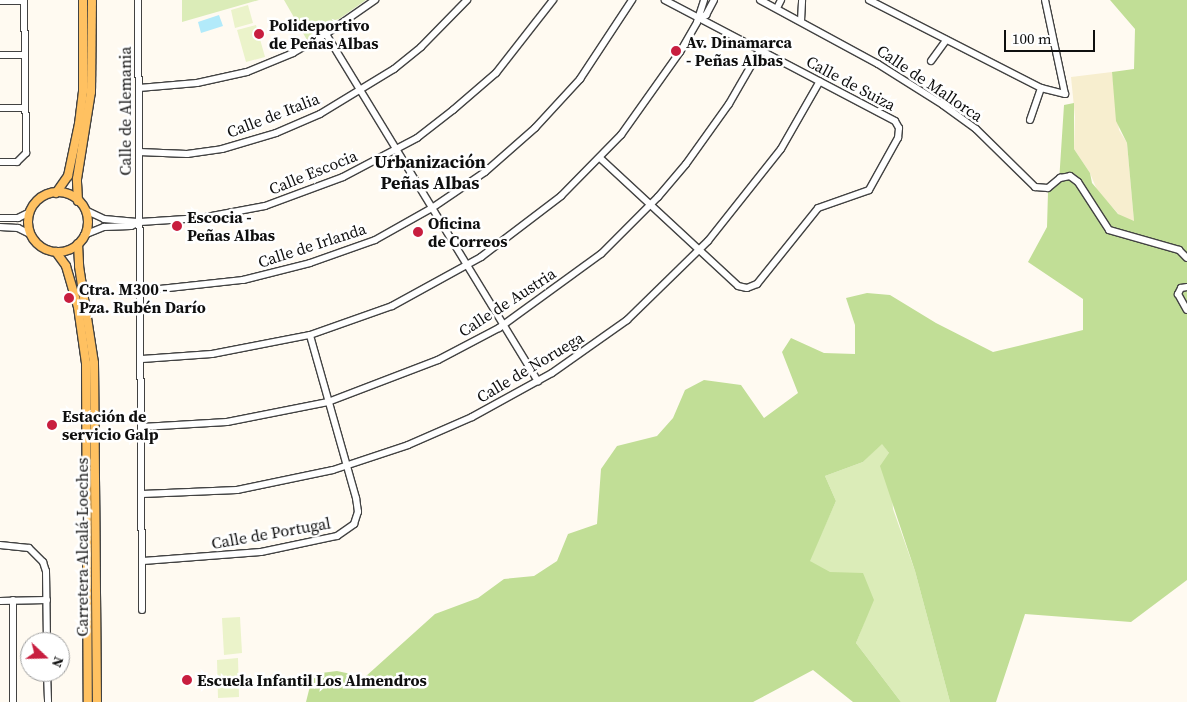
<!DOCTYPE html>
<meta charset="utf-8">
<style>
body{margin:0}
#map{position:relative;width:1187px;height:702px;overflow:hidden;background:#fffaf1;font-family:"Source Serif 4",serif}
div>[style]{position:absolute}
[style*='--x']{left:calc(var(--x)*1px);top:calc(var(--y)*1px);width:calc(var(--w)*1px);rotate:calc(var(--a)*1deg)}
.farmland>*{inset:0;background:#f7eecf}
.green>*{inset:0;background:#dbecb8}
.forest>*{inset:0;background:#c1de96}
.pitch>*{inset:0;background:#ebf3ca}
.water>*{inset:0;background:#b2eafa}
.roads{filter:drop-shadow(1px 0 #424242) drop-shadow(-1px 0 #424242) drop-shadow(0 1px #424242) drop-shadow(0 -1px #424242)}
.minor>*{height:6px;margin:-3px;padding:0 3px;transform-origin:3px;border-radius:3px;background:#fff}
.major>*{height:8px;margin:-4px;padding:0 4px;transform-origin:4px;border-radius:4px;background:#ffc161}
.major>.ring{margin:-4px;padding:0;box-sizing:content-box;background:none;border:8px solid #ffc161;border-radius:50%}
.dots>*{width:14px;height:14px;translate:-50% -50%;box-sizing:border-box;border:2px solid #fff;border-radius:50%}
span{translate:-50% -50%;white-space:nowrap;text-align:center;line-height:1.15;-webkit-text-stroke:5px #fff;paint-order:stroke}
.poi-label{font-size:16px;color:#0f0f0f;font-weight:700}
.left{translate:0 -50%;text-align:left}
.street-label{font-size:16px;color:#0f0f0f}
.neighbourhood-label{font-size:18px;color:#0f0f0f;font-weight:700}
.north{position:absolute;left:20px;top:632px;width:50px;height:50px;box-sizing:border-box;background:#fff;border:1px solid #9f9f9f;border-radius:50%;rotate:111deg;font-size:14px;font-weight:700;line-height:20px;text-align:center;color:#0f0f0f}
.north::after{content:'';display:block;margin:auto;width:18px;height:22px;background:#c81e3f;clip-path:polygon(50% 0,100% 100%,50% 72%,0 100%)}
.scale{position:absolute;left:1004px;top:30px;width:91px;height:22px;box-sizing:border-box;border:2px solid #0f0f0f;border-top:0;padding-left:6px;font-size:15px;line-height:18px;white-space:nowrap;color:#0f0f0f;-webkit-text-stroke:4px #fff;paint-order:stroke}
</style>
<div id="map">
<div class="farmland">
<div style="clip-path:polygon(1112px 72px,1119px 130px,1127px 143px,1134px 221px,1123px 219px,1097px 190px,1090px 173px,1074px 149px,1075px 117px,1071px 77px)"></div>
</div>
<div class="green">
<div style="clip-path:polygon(182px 0,259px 0,182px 22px)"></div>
<div style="clip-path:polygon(284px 0,366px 0,339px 19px,320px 24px,307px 40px)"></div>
<div style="clip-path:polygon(882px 443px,889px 453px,893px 509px,915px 571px,950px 702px,901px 702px,856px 643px,873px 600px,809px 561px,836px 501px,825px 476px,863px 462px)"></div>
</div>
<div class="forest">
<div style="clip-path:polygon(1110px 0,1187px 0,1187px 580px,1131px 622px,1025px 614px,996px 702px,950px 702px,915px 571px,880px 466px,889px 453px,882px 444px,863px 462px,825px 476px,836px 501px,810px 561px,830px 572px,863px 573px,874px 600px,856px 643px,901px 702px,853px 702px,813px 670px,753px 702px,306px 702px,313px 674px,337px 671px,365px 677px,435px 614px,478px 598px,504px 579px,534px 576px,557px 561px,568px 534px,597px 524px,601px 469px,617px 446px,657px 436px,673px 418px,685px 390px,704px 380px,741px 385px,764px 418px,798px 393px,782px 352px,791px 338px,824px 353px,855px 354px,855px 325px,846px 298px,867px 293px,890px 295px,936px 323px,993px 352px,1083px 330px,1083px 299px,1028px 262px,1047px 227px,1048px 192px,1059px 182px,1064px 105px,1074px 103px,1074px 149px,1090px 173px,1092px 183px,1118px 214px,1134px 221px,1127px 143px,1116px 121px,1112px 72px,1134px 69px,1135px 29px)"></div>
</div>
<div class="pitch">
<div style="clip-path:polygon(248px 5px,253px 23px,235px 28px,231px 10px)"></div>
<div style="clip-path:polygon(256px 25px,265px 57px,246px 62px,237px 30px)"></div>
<div style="clip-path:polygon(240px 617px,242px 653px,224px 655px,222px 618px)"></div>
<div style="clip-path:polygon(238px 658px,239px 697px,218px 698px,217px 660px)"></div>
</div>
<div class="water">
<div style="clip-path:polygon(219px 15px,223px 26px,201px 33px,198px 22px)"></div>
</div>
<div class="roads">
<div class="minor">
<div style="--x:138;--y:0;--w:610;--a:89.62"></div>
<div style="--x:760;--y:0;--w:134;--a:28.5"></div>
<div style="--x:878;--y:64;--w:77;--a:32.2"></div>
<div style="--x:943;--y:105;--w:41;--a:36"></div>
<div style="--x:976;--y:129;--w:83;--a:44.5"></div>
<div style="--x:1035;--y:187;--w:13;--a:4"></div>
<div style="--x:1048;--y:188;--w:16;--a:-40"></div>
<div style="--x:1060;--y:178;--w:10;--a:-11"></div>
<div style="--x:1070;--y:176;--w:10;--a:37"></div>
<div style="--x:1078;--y:182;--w:57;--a:57.1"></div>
<div style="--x:1109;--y:230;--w:73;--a:15.9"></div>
<div style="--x:1179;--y:250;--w:11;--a:45"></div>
<div style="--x:869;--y:0;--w:193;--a:27.1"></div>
<div style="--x:1041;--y:88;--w:25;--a:14"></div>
<div style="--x:1065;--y:94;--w:96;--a:-102"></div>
<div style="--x:0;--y:1;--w:24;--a:0"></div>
<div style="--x:777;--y:8;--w:9;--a:-63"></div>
<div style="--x:699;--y:18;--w:8;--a:-23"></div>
<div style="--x:706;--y:15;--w:17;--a:-62"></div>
<div style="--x:801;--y:21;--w:21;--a:-87"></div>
<div style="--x:326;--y:34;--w:407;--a:58.6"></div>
<div style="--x:0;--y:55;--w:25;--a:0"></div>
<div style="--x:931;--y:61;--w:26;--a:-54"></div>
<div style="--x:139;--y:88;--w:58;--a:-4.9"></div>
<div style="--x:197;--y:83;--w:51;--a:-12.4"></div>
<div style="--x:247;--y:72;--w:50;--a:-22.4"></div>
<div style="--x:293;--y:53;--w:38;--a:-30"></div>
<div style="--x:326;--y:34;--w:60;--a:-34.8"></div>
<div style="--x:0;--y:108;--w:24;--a:0"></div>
<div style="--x:1030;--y:120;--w:34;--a:-71"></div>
<div style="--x:139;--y:152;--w:48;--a:2.4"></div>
<div style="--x:187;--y:154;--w:35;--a:-8"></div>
<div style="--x:222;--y:149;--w:56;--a:-16.5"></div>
<div style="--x:276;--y:133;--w:48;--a:-23.4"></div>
<div style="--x:320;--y:114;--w:87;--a:-31.3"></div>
<div style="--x:394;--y:69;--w:35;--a:-39"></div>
<div style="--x:421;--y:47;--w:66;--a:-45.6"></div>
<div style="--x:600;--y:158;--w:188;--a:42.8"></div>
<div style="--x:738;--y:286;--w:9;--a:13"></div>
<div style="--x:747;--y:288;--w:11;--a:-22"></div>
<div style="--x:757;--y:284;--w:97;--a:-51.2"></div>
<div style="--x:818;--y:208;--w:54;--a:-19.4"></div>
<div style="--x:869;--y:190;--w:60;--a:-60.9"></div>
<div style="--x:898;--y:138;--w:10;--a:-84"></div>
<div style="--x:899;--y:128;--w:8;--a:-120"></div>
<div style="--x:895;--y:121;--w:260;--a:-152.3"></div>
<div style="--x:0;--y:162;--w:17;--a:0"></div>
<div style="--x:17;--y:162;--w:13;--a:-45"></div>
<div style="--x:26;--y:153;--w:153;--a:-90.7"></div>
<div style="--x:85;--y:210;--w:21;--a:25"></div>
<div style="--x:104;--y:219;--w:36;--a:5"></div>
<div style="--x:140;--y:222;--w:61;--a:-3.8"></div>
<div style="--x:201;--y:218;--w:65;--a:-10.6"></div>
<div style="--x:265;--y:206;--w:83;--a:-20.4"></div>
<div style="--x:343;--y:177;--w:84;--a:-27.8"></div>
<div style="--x:417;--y:138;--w:46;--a:-37.9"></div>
<div style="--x:453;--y:110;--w:57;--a:-40.7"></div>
<div style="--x:496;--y:73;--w:93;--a:-52"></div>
<div style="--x:0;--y:218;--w:18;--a:0"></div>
<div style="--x:18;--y:218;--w:13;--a:-27"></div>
<div style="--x:0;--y:227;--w:18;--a:3"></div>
<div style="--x:18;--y:228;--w:13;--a:27"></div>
<div style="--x:84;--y:235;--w:22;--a:-22"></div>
<div style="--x:104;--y:227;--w:27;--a:-2"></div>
<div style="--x:131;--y:226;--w:10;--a:-24"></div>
<div style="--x:1187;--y:287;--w:6;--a:171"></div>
<div style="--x:1181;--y:288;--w:7;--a:117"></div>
<div style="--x:1178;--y:294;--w:18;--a:61"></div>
<div style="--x:141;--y:291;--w:103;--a:-6.2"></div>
<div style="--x:243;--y:280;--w:69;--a:-14.2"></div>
<div style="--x:310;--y:263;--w:69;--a:-19.5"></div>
<div style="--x:375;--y:240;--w:65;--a:-29.3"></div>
<div style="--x:432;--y:208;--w:64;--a:-34.2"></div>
<div style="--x:485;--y:172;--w:67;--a:-41.3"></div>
<div style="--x:535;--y:128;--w:67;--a:-47.4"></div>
<div style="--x:580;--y:79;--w:95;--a:-56.6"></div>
<div style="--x:142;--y:359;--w:70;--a:-4.1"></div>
<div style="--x:212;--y:354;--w:100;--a:-11"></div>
<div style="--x:310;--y:335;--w:87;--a:-19.5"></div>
<div style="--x:392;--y:306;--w:102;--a:-28.8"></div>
<div style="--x:481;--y:257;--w:101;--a:-37.3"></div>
<div style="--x:561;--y:196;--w:86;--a:-45.5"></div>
<div style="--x:621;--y:135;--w:102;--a:-54.6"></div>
<div style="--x:680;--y:52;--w:34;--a:-60"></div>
<div style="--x:697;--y:22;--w:23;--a:-72"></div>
<div style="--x:142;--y:427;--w:85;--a:-3.4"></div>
<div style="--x:227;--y:422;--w:103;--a:-11.2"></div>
<div style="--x:328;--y:402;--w:118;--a:-20.9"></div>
<div style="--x:438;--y:360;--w:69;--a:-27.7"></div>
<div style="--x:499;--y:328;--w:126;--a:-36"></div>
<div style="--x:601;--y:254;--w:81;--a:-45"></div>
<div style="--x:658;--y:197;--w:43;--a:-49.7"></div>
<div style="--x:686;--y:164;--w:74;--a:-54.4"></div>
<div style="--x:729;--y:104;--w:62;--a:-60.1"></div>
<div style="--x:142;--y:494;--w:95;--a:-2.4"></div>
<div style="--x:237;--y:490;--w:98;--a:-11.8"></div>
<div style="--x:333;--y:470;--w:79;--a:-18.4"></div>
<div style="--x:408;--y:445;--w:70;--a:-23.6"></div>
<div style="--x:472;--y:417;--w:91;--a:-28.8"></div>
<div style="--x:552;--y:373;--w:92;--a:-35.2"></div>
<div style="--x:627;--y:320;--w:113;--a:-44.3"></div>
<div style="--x:708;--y:241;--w:117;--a:-51.6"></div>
<div style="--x:781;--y:149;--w:78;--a:-60.2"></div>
<div style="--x:0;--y:545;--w:29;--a:6"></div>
<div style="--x:29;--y:548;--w:20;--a:45"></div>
<div style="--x:43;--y:562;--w:9;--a:72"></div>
<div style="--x:46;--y:571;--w:71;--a:89.2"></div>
<div style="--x:143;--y:561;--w:118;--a:-4.4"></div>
<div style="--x:261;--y:552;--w:78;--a:-11.9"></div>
<div style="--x:337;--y:536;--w:21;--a:-35"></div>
<div style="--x:354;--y:524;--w:13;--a:-72"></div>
<div style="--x:358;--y:512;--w:14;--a:-98"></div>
<div style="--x:356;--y:498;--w:169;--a:-105.8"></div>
<div style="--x:0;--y:601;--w:47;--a:-1.2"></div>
<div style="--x:47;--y:672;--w:30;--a:88"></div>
<div style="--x:13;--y:702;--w:102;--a:-90"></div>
</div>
<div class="major">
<div class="ring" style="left:28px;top:192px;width:52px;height:52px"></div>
<div style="--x:56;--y:193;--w:21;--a:-55"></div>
<div style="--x:68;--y:176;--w:53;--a:-78.1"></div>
<div style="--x:79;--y:124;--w:33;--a:-83"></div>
<div style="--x:83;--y:91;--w:91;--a:-90"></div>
<div style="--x:78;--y:201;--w:22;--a:-93"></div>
<div style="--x:77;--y:179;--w:88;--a:-80.9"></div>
<div style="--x:91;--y:92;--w:92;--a:-89.4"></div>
<div style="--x:78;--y:244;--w:22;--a:87"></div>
<div style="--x:79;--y:266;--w:98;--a:81.2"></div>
<div style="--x:94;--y:363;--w:339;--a:89.5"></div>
<div style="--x:56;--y:252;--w:17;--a:54"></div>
<div style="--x:66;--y:266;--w:43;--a:73.7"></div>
<div style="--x:78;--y:307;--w:57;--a:81.9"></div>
<div style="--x:86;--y:363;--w:339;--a:89.7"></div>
</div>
</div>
<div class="dots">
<div style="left:259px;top:34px;background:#c81e3f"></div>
<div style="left:676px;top:51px;background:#c81e3f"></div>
<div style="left:177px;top:226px;background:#c81e3f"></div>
<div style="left:418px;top:232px;background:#c81e3f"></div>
<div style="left:69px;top:298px;background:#c81e3f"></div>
<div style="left:52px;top:425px;background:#c81e3f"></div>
<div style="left:187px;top:680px;background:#c81e3f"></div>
</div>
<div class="poi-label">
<span class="left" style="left:269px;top:34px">Polideportivo<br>de Peñas Albas</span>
<span class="left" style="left:686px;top:51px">Av. Dinamarca<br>- Peñas Albas</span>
<span class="left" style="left:187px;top:226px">Escocia -<br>Peñas Albas</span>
<span class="left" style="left:428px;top:232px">Oficina<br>de Correos</span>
<span class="left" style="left:79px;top:298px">Ctra. M300 -<br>Pza. Rubén Darío</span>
<span class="left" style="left:62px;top:425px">Estación de<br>servicio Galp</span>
<span class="left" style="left:197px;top:680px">Escuela Infantil Los Almendros</span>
</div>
<div class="street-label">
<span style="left:851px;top:83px;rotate:28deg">Calle de Suiza</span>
<span style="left:930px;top:83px;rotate:34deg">Calle de Mallorca</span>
<span style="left:125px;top:111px;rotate:-90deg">Calle de Alemania</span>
<span style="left:273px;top:115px;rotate:-21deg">Calle de Italia</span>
<span style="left:313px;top:172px;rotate:-22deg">Calle Escocia</span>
<span style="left:312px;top:245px;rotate:-18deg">Calle de Irlanda</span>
<span style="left:507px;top:302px;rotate:-33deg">Calle de Austria</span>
<span style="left:530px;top:367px;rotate:-31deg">Calle de Noruega</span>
<span style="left:271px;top:533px;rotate:-10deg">Calle de Portugal</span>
<span style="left:82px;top:547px;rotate:-90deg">Carretera Alcalá-Loeches</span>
</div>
<div class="neighbourhood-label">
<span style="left:430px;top:173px">Urbanización<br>Peñas Albas</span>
</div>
<div class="north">N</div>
<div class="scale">100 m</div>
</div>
